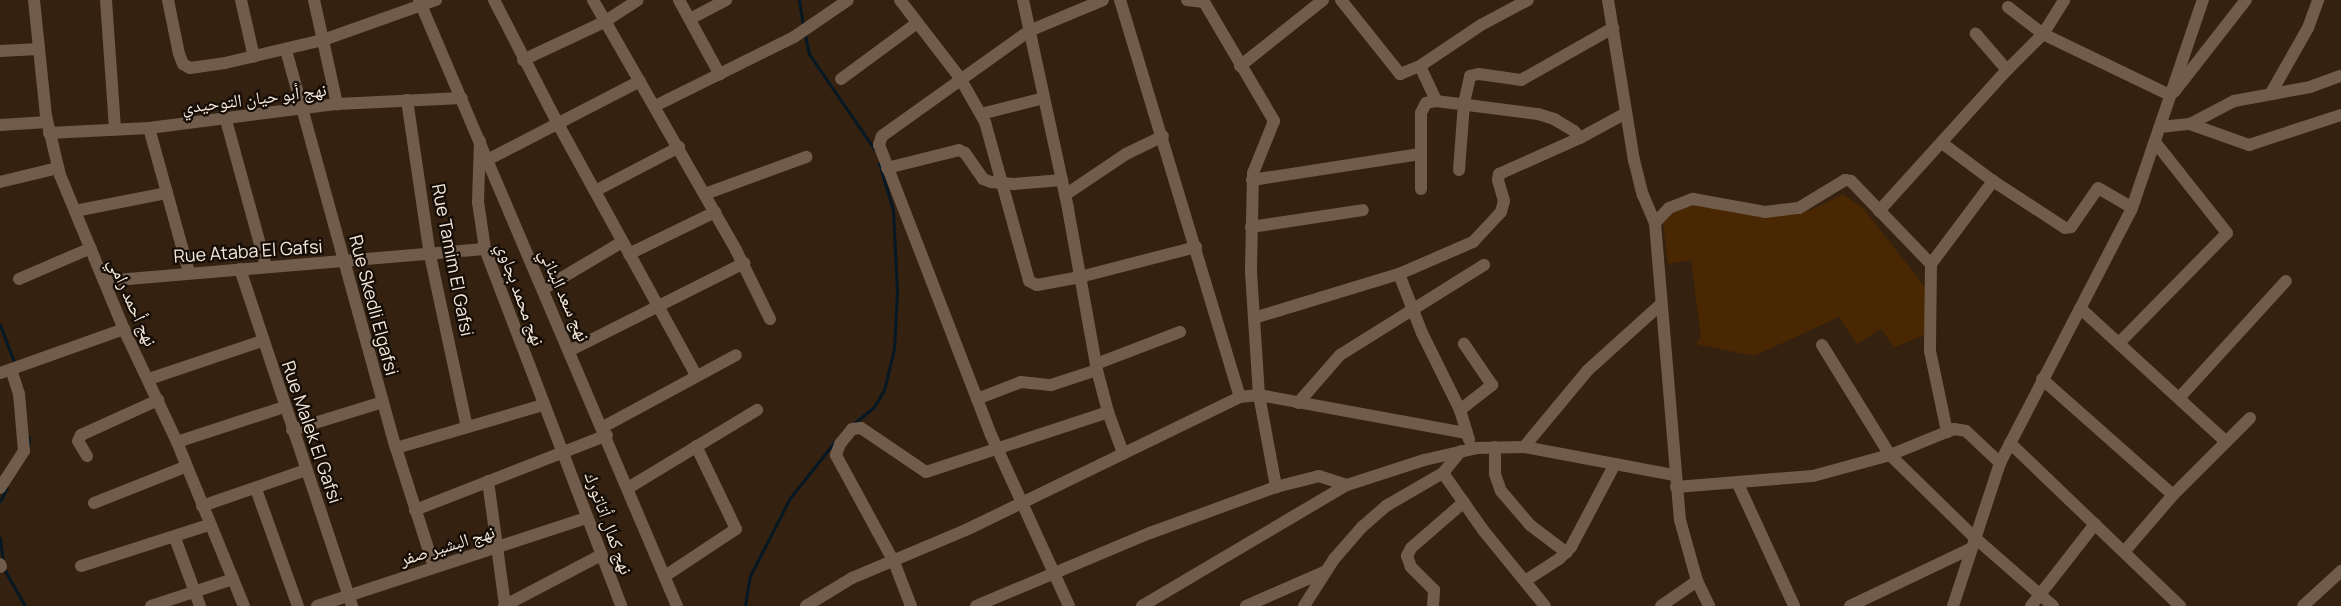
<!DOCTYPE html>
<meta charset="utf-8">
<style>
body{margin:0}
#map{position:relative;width:2341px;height:606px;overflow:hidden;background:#342110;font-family:Manrope,"Noto Naskh Arabic",sans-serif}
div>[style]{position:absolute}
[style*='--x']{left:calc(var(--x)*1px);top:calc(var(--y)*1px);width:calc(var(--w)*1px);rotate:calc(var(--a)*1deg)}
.green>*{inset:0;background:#492703}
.stream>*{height:3px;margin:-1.5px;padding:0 1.5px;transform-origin:1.5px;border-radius:1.5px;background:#051823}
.minor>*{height:12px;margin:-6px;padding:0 6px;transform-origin:6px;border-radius:6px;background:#715c4b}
.tertiary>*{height:12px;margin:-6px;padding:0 6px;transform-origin:6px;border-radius:6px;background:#715c4b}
span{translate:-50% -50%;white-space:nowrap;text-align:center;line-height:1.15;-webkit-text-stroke:4.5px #150d06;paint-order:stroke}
.street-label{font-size:18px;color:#f5e8dd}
</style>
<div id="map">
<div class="green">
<div style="clip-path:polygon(1843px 194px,1863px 208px,1925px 287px,1925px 335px,1894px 347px,1881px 329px,1857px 344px,1839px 317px,1754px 356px,1696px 344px,1701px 337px,1691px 260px,1668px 264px,1663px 223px,1671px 213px,1695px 205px,1766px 218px,1811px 210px)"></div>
</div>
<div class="stream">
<div style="--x:799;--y:0;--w:26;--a:81"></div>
<div style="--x:805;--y:35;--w:19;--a:78"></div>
<div style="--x:809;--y:54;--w:116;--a:55.5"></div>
<div style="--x:0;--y:325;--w:42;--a:69"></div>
<div style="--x:853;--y:424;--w:27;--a:-39"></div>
<div style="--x:874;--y:407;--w:20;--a:-60"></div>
<div style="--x:884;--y:390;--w:42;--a:-76.3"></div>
<div style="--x:894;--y:349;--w:57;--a:-87"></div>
<div style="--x:897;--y:292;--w:82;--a:-92.8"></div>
<div style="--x:893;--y:210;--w:49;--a:-106.6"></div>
<div style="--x:28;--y:450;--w:13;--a:-86"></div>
<div style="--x:0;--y:501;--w:15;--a:-62"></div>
<div style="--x:0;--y:538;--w:24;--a:83"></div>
<div style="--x:4;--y:569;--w:43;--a:60.4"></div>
<div style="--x:745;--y:606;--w:30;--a:-81"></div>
<div style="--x:750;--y:576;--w:88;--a:-62.9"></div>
<div style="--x:790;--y:498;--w:74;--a:-51.6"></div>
</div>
<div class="minor">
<div style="--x:34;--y:0;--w:117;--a:84.1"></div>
<div style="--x:46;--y:116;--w:61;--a:76.7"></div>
<div style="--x:60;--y:175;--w:170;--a:67.5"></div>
<div style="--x:125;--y:332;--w:122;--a:64.7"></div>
<div style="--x:177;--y:442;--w:177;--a:67.8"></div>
<div style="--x:106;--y:0;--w:130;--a:86"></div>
<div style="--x:168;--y:0;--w:55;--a:78.5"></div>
<div style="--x:179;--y:54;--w:11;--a:68"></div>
<div style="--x:183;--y:64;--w:8;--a:30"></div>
<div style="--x:190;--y:68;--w:35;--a:-8"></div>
<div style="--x:225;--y:63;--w:101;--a:-13.2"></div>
<div style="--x:323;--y:40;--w:120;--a:-19.5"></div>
<div style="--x:241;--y:0;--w:58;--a:77.2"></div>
<div style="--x:314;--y:0;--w:107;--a:77.5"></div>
<div style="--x:494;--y:0;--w:140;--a:62.7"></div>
<div style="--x:558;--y:124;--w:286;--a:61.2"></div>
<div style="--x:593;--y:0;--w:288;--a:60.2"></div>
<div style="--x:736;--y:250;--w:77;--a:63.8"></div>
<div style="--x:679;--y:0;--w:85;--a:61.3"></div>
<div style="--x:900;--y:0;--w:98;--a:52.4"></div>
<div style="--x:960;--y:78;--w:51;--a:60.4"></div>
<div style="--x:985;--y:122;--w:165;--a:74.5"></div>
<div style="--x:1029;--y:281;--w:9;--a:27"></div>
<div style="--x:1037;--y:285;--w:44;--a:-10.5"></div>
<div style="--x:1080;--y:277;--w:120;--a:-14.5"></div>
<div style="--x:1023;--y:0;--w:214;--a:77.8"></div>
<div style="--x:1068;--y:209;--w:164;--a:79.8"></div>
<div style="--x:1097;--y:370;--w:43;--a:75.3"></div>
<div style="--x:1108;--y:412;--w:44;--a:69.9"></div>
<div style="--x:1120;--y:0;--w:415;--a:73.2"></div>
<div style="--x:1187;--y:0;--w:17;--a:7"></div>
<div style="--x:1204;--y:2;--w:138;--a:59.5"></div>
<div style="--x:1274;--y:121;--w:56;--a:112"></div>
<div style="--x:1253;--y:173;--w:99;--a:91.2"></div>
<div style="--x:1251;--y:272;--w:123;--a:86.3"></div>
<div style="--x:1259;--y:395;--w:94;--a:79.5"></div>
<div style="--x:1341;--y:0;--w:95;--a:51.4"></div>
<div style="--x:1400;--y:74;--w:22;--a:-22"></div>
<div style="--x:1420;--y:66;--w:73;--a:-33.9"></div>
<div style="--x:1481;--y:25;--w:53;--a:-28"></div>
<div style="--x:2008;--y:7;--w:44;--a:37.6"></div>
<div style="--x:2043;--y:34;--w:141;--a:25.7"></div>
<div style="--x:690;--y:19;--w:41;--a:-27.8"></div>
<div style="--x:286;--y:50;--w:413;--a:74.6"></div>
<div style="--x:396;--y:448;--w:125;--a:72.3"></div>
<div style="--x:0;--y:51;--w:39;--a:-3"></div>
<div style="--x:523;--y:60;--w:89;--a:-25.1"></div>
<div style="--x:604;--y:22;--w:40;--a:-32.9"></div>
<div style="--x:1240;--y:66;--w:106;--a:-38.5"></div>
<div style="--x:1420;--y:66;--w:38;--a:65"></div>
<div style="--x:1436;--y:101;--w:10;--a:169"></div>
<div style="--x:1426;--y:103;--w:11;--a:117"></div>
<div style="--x:1421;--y:113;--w:76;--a:90"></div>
<div style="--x:2007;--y:70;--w:51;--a:-45"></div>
<div style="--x:2043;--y:34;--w:40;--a:-58"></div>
<div style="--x:841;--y:79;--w:94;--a:-36.4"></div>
<div style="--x:2174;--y:92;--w:117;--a:-52"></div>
<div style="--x:2271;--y:93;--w:75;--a:-60.4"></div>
<div style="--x:2308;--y:28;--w:30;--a:-70"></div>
<div style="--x:407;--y:100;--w:157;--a:81.6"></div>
<div style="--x:430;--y:255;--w:176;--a:77.9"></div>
<div style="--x:1436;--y:101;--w:103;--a:7.3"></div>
<div style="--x:1538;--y:114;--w:17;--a:17"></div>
<div style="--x:1554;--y:119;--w:23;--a:31"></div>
<div style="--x:1574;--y:131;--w:9;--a:49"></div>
<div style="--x:1580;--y:138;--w:52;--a:-28.5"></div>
<div style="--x:655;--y:106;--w:155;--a:-26.4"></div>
<div style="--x:794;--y:37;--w:65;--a:-34.4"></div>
<div style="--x:981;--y:114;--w:65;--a:-14.3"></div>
<div style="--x:226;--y:120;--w:151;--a:74.7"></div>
<div style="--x:2190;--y:124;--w:50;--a:-27.6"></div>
<div style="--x:2234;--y:101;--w:77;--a:-10.4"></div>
<div style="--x:2310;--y:87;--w:33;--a:-20"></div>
<div style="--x:0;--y:125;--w:47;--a:-3.7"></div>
<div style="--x:2160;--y:127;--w:30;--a:-6"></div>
<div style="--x:2190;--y:124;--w:63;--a:19.6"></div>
<div style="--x:2249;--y:145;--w:97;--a:-18.1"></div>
<div style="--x:149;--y:128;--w:149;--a:74.5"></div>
<div style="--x:49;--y:133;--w:100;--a:-2.9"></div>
<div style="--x:149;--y:128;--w:190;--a:-7.3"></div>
<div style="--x:337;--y:104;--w:125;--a:-2.7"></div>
<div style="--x:480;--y:141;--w:61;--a:91.9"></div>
<div style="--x:478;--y:202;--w:48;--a:81.5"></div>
<div style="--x:485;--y:249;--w:382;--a:69.1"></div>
<div style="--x:1942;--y:143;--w:64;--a:36.7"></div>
<div style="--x:487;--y:160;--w:172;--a:-27.3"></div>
<div style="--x:887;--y:168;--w:74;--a:-14"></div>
<div style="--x:959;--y:150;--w:7;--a:27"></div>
<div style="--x:965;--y:153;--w:32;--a:55"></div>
<div style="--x:983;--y:179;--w:9;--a:21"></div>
<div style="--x:991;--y:182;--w:23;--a:5"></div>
<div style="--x:1014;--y:184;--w:48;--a:-4.8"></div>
<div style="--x:1459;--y:170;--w:67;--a:-85.7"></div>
<div style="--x:1464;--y:103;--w:28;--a:-77"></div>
<div style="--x:1470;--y:76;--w:9;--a:-13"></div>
<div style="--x:1479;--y:74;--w:42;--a:8.1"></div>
<div style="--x:1521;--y:80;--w:106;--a:-29.5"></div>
<div style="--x:1252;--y:180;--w:170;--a:-8.8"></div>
<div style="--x:0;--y:182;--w:60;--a:-13.6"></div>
<div style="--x:595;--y:191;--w:95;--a:-27.6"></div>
<div style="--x:705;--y:194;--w:108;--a:-20.1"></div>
<div style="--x:1065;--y:195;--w:73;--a:-33.9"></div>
<div style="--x:1126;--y:154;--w:41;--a:-25.9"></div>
<div style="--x:75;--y:211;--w:94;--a:-11.1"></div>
<div style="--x:1879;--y:211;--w:190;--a:-47.8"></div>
<div style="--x:2007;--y:70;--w:48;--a:-130.7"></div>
<div style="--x:1655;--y:223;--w:21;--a:-47"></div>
<div style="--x:1669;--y:208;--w:26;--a:-21"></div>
<div style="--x:1693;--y:199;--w:73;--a:10.2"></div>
<div style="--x:1765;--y:212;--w:34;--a:-7"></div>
<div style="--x:1799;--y:208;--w:54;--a:-31.3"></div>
<div style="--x:1845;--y:180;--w:6;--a:9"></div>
<div style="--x:1851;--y:181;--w:115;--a:46.1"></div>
<div style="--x:1931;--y:264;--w:87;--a:90.7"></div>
<div style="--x:1930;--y:351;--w:83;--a:78.1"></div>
<div style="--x:1251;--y:227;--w:113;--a:-8.6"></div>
<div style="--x:629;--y:254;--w:96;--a:-26"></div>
<div style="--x:1931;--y:264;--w:104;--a:-53.2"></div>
<div style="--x:1993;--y:181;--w:86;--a:33.1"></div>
<div style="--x:2065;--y:228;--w:6;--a:-9"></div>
<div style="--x:2071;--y:227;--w:47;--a:-55.3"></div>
<div style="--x:2098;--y:188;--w:39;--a:30"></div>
<div style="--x:240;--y:269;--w:355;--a:71.6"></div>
<div style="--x:1399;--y:274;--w:63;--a:68.7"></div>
<div style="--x:1422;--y:333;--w:86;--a:63.7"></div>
<div style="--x:1460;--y:410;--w:31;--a:73"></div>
<div style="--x:19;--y:279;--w:78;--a:-23.3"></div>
<div style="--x:104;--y:281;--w:382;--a:-4.8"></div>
<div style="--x:543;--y:289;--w:92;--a:-30.7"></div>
<div style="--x:2080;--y:308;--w:198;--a:42.5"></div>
<div style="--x:2226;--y:442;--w:75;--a:135"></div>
<div style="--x:2173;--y:495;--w:75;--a:130.7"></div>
<div style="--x:1254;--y:318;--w:152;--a:-16.9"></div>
<div style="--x:1399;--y:274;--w:81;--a:-23.4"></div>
<div style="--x:1473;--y:242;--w:41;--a:-47"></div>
<div style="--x:1501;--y:212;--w:11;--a:-75"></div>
<div style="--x:1504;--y:201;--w:22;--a:-106"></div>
<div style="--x:1498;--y:180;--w:6;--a:-81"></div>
<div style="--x:1499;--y:174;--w:89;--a:-24"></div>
<div style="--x:2119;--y:343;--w:154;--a:-45.5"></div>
<div style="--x:2227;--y:233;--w:116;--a:-128.4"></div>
<div style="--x:1822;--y:345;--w:129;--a:58.3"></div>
<div style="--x:1890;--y:455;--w:117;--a:44.3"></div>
<div style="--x:1974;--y:537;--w:105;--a:41.1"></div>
<div style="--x:571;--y:350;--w:194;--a:-26.7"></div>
<div style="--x:1096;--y:364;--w:90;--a:-20.9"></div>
<div style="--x:0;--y:373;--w:132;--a:-19.5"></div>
<div style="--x:149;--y:379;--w:119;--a:-18.6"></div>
<div style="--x:2042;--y:379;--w:175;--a:41.5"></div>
<div style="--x:2180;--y:397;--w:157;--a:-47.6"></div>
<div style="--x:977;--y:399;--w:47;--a:-21.1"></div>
<div style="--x:1021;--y:382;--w:30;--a:6"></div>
<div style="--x:1051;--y:385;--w:48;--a:-18.1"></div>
<div style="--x:1298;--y:403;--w:64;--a:-48.8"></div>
<div style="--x:1340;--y:355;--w:170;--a:-32"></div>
<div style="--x:1460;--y:410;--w:41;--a:-38"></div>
<div style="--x:1492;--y:385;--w:50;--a:-124.3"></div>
<div style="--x:603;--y:427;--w:151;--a:-28.4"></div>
<div style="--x:292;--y:430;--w:95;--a:-17.1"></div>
<div style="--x:177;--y:442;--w:113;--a:-18.1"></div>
<div style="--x:2226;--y:442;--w:34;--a:-45"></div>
<div style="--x:2010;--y:443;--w:236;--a:43.8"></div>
<div style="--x:1495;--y:447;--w:27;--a:90"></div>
<div style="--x:1495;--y:474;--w:18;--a:71"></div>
<div style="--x:1501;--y:491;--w:45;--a:49.5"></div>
<div style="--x:1530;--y:525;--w:46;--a:37.1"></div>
<div style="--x:1524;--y:447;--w:100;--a:-50.3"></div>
<div style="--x:1588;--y:370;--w:97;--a:-42.1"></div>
<div style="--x:396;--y:448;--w:153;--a:-16.3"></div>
<div style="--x:87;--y:456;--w:17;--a:-121"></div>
<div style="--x:78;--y:441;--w:7;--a:-63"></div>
<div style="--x:81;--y:435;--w:85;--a:-24.4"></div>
<div style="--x:1443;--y:473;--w:70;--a:54.9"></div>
<div style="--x:1483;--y:530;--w:98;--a:50.8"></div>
<div style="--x:488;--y:481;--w:125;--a:82.2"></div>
<div style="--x:1738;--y:484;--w:134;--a:65.3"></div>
<div style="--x:1676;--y:487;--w:137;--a:-4.6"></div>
<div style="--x:1813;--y:476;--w:80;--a:-15.3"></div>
<div style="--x:1890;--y:455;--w:69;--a:-22.1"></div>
<div style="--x:1954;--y:429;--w:12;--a:9"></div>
<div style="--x:1966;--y:431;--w:47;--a:43.3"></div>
<div style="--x:0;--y:488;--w:44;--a:-57"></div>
<div style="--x:24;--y:451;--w:57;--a:-95"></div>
<div style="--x:19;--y:394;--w:25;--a:-108"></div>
<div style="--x:628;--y:488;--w:151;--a:-31.2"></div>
<div style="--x:256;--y:489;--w:124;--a:70.3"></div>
<div style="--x:94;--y:503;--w:98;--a:-21.6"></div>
<div style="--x:202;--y:506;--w:110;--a:-19.1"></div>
<div style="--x:415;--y:510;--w:206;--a:-21.3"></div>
<div style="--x:175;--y:538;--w:72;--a:69.8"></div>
<div style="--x:0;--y:564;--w:3;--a:72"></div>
<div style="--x:81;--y:566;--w:134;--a:-17.8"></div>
<div style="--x:665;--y:576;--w:85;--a:-33.5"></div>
<div style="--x:736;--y:529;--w:92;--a:-115.7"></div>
<div style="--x:1525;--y:581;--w:40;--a:-32.9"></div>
<div style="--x:1559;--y:559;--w:17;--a:-45"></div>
<div style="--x:1571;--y:547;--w:94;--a:-62.1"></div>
<div style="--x:151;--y:606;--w:86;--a:-18.2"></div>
<div style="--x:317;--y:606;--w:284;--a:-18.1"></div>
<div style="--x:504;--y:606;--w:110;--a:-27.7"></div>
<div style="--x:806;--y:606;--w:54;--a:-31.3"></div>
<div style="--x:852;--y:578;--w:126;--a:-22.9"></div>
<div style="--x:968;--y:529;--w:302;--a:-25.9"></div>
<div style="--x:1240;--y:397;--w:19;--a:-6"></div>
<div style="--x:1259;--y:395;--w:211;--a:10.4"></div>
<div style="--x:911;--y:606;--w:47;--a:-111.1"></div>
<div style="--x:894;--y:562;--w:122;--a:-118.5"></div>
<div style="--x:836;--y:455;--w:12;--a:-70"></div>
<div style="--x:840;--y:444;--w:19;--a:-51"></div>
<div style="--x:852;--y:429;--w:9;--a:-6"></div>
<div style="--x:861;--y:428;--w:78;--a:34.1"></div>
<div style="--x:926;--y:472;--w:192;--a:-18.2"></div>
<div style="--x:976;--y:606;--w:189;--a:-22.8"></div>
<div style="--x:1150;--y:533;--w:134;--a:-20.1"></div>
<div style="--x:1276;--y:487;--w:44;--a:-14.3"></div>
<div style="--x:1319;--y:476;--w:29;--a:18"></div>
<div style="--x:1069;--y:606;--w:188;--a:-114.5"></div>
<div style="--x:991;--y:435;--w:311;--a:-111.1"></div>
<div style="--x:879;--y:145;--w:9;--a:-72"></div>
<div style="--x:882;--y:136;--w:181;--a:-35.5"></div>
<div style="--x:1029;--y:31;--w:80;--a:-22.7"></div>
<div style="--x:1142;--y:606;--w:238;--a:-30.6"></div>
<div style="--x:1347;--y:485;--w:81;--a:-18"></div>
<div style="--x:1424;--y:460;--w:54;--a:-12.8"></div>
<div style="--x:1477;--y:448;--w:47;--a:-1.2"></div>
<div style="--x:1524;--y:447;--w:153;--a:10.6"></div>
<div style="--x:1246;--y:606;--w:85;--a:-23.6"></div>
<div style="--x:1304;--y:606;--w:56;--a:-57.4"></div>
<div style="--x:1334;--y:559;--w:43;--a:-48.8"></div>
<div style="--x:1362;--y:527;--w:32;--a:-41"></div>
<div style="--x:1386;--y:506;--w:66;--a:-30.1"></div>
<div style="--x:1443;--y:473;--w:28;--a:-51"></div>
<div style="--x:1433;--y:606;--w:16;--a:-86"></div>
<div style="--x:1434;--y:590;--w:33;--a:-135"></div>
<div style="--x:1411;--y:567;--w:12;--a:-110"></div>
<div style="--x:1407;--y:556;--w:9;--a:-63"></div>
<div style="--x:1411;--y:548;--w:70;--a:-41"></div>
<div style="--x:1661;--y:606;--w:44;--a:-34.8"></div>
<div style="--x:1850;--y:606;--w:133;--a:-25.4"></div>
<div style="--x:1953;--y:606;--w:151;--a:-71.8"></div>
<div style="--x:2000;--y:463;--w:287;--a:-62.6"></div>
<div style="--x:2132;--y:208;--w:220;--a:-71.2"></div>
<div style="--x:2031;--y:606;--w:104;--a:-52"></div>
<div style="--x:2303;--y:606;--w:52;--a:-42.6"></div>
</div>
<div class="tertiary">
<div style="--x:419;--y:0;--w:659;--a:66.94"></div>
<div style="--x:1608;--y:0;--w:162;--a:80.8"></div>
<div style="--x:1634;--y:160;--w:36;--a:76"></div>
<div style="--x:1643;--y:195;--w:30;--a:67"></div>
<div style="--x:1655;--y:223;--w:298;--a:85.2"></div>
<div style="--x:1680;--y:520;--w:63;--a:74.4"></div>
<div style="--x:1697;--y:581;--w:28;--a:64"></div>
</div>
<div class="street-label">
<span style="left:254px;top:98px;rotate:-7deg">نهج أبو حيان التوحيدي</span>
<span style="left:248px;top:251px;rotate:-4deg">Rue Ataba El Gafsi</span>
<span style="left:453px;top:260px;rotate:79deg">Rue Tamim El Gafsi</span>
<span style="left:521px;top:294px;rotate:70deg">نهج محمد بجاوي</span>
<span style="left:565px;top:295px;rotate:66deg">نهج سعد البناني</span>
<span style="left:133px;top:302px;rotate:66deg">نهج أحمد رامي</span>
<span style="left:374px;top:305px;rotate:75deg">Rue Skedli Elgafsi</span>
<span style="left:312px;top:432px;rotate:71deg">Rue Malek El Gafsi</span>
<span style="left:609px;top:523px;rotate:70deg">نهج كمال أتاتورك</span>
<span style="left:447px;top:545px;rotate:-17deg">نهج البشير صفر</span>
</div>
</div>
